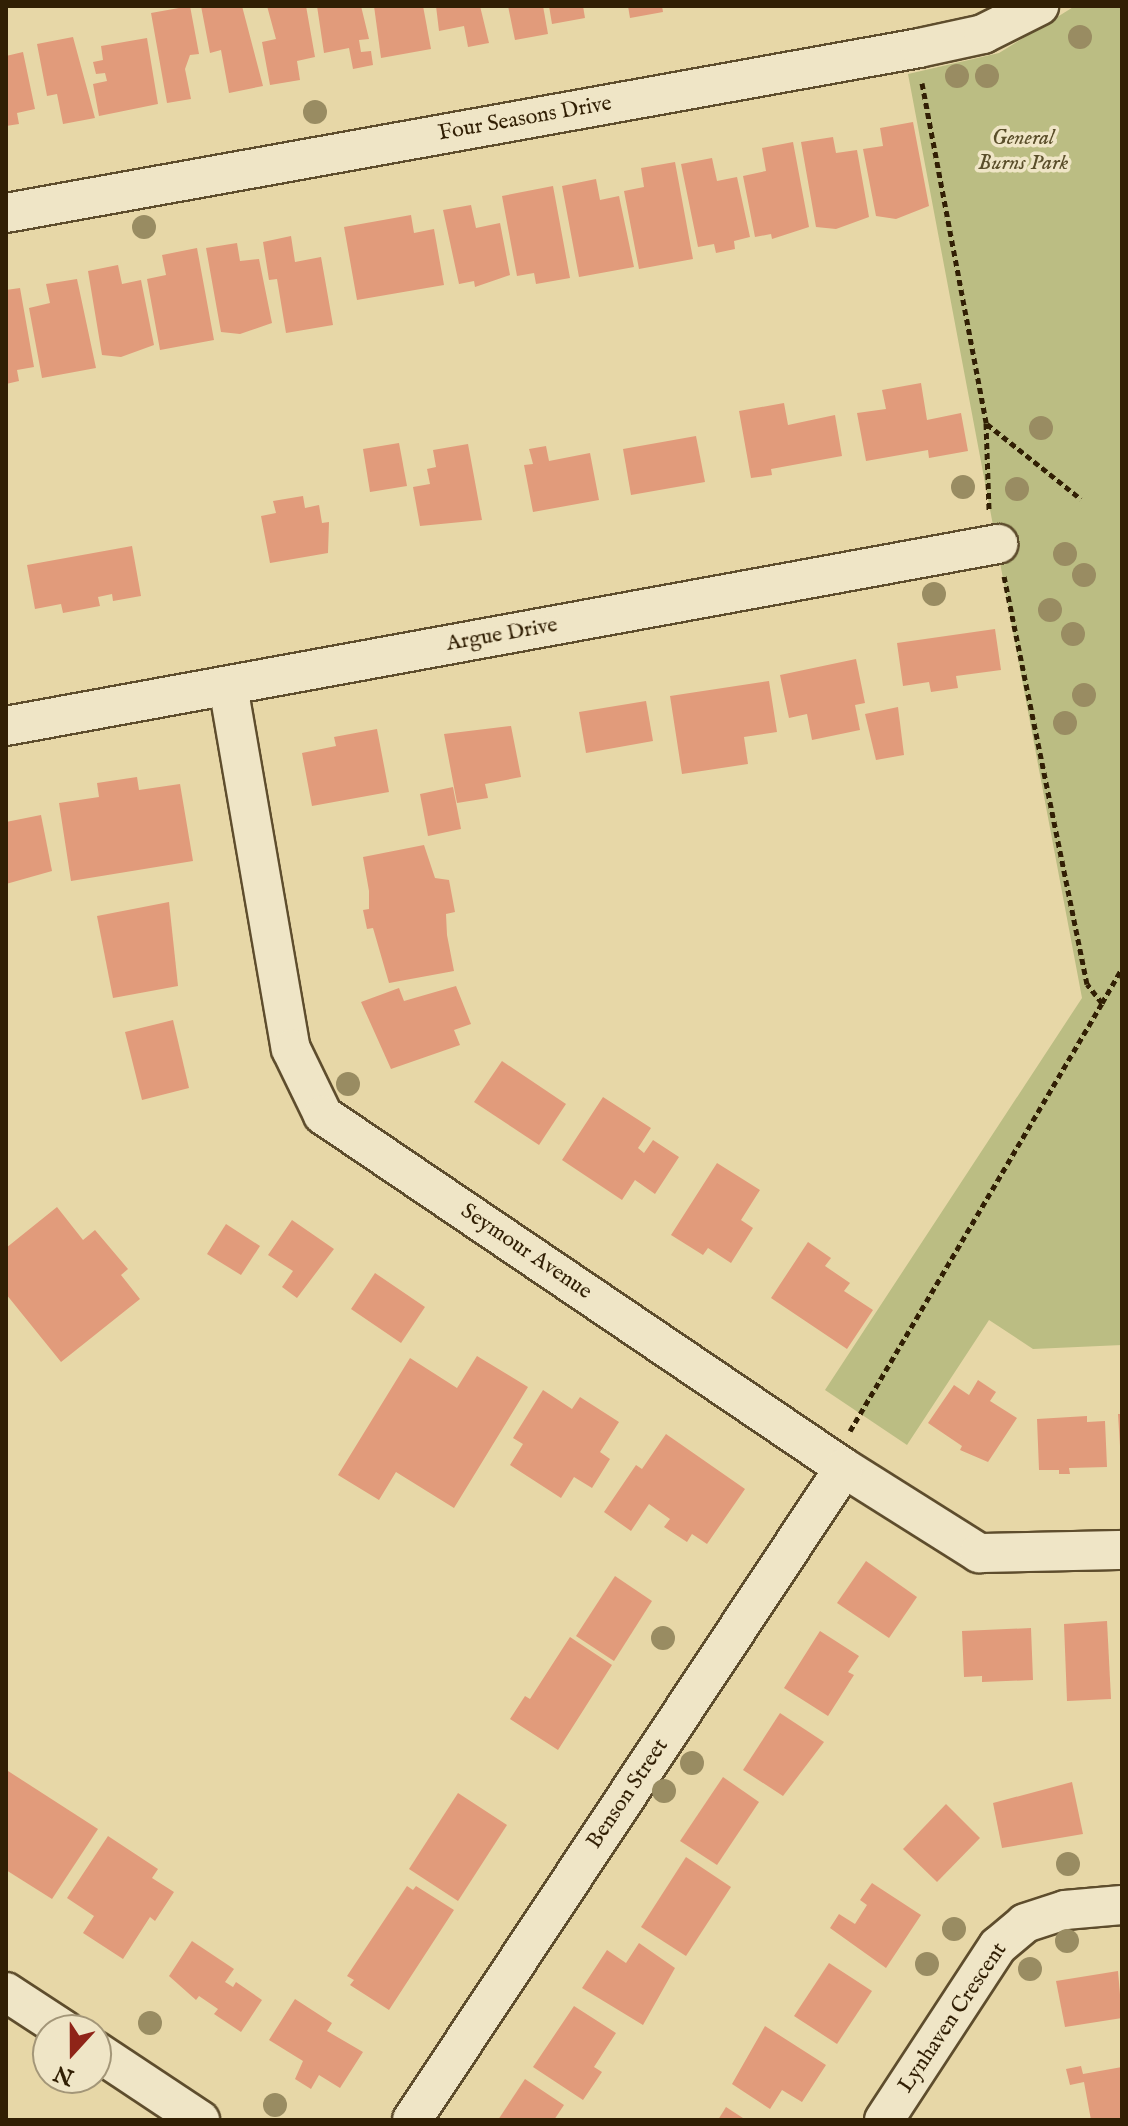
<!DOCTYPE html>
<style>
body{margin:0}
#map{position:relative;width:1128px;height:2126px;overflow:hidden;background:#e7d7a7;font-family:"IM FELL English",serif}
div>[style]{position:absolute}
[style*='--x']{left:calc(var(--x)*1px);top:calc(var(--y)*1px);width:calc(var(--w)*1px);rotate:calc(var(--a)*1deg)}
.green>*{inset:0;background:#bbbd83}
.building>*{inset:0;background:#e19b7b}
.path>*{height:5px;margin-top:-2.5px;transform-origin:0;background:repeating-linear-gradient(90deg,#311f04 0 6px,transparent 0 10px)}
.roads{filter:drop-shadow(2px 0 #5e4d2d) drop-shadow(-2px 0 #5e4d2d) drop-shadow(0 2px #5e4d2d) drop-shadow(0 -2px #5e4d2d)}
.minor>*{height:38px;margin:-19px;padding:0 19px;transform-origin:19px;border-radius:19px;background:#efe5c6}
.trees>*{width:24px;height:24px;margin:-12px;border-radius:50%;background:#998c62}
span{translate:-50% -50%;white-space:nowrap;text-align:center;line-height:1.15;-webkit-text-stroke:7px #efe5c6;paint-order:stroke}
.street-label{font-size:22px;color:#311f04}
.park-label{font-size:22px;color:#5a4e2a;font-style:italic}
.frame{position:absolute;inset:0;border:8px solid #311f04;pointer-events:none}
.north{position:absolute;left:32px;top:2014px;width:80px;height:80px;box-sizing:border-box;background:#efe5c6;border:2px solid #a39678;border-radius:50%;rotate:201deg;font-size:22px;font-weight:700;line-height:32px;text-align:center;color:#311f04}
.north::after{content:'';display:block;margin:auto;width:28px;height:36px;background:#8f2418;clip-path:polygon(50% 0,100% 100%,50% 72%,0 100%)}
</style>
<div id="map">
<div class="green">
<div style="clip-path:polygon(1075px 6px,1122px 6px,1122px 1345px,1033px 1349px,989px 1320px,907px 1445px,825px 1390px,1082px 998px,908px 74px,999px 53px)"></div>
</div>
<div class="building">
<div style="clip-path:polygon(190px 6px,199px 54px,190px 55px,185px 69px,191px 99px,167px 103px,151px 13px)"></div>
<div style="clip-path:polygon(201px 6px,242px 6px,263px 86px,229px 93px,221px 50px,210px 53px)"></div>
<div style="clip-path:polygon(267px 6px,306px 6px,315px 57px,297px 61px,300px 80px,270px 85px,262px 42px,276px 39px)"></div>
<div style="clip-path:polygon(317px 6px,361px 6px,369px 39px,359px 40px,361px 52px,371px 51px,373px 65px,353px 69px,349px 48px,324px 53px)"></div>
<div style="clip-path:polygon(374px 6px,423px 6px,431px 49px,381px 58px)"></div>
<div style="clip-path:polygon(436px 6px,480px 6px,489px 43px,468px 47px,464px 26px,439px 31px)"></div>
<div style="clip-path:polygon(508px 6px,543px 6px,548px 34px,515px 40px)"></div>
<div style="clip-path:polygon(549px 6px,583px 6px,585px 18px,552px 24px)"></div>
<div style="clip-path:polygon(628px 6px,662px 6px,663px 12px,630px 18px)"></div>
<div style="clip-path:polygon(73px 37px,95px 118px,63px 124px,57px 94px,47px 96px,37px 44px)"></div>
<div style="clip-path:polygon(147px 38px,158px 104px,99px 116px,93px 84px,107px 81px,105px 73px,96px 74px,93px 62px,103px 60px,101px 46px)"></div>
<div style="clip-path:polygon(23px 52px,35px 109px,17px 113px,19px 124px,6px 126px,6px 56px)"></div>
<div style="clip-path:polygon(913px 122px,929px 206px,896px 219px,876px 216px,863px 149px,883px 146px,880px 128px)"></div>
<div style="clip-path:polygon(833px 137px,836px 153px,857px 150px,869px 217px,836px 229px,816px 227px,801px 142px)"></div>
<div style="clip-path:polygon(793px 142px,809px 227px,772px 239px,771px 234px,755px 237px,743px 176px,766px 171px,762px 148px)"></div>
<div style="clip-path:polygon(712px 158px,717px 181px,737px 177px,750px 237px,734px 241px,735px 249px,716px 253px,714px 244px,698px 247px,681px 164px)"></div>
<div style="clip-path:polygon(675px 162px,693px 259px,639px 269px,624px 191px,644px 187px,641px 168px)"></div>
<div style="clip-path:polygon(596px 179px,600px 200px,619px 196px,634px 267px,579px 277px,562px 186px)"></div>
<div style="clip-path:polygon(553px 186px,570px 278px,536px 284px,534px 273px,517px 276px,502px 196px)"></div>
<div style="clip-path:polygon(471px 205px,476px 228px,500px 223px,510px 275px,475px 287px,474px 281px,459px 284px,443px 210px)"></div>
<div style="clip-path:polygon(411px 215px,414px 233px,434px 229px,444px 285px,357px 300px,344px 227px)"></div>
<div style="clip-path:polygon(291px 236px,295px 262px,321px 257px,333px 325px,286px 333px,277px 279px,269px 280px,263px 242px)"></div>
<div style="clip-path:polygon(237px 243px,240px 261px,259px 259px,272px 323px,240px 334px,221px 332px,206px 248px)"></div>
<div style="clip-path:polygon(197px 248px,214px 340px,160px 350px,147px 279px,166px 275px,162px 255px)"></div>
<div style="clip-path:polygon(118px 265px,122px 284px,141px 280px,154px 345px,121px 357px,102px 355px,88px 271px)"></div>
<div style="clip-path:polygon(77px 279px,96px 368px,42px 378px,29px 308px,50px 303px,46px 284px)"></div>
<div style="clip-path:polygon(20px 288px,34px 367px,17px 370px,19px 381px,6px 384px,6px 290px)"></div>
<div style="clip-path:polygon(921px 383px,927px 420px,961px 413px,968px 451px,929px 458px,928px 450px,866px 461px,857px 413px,886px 409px,882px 390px)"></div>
<div style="clip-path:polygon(784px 403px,788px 425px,835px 415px,842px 456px,771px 469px,772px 475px,751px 478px,739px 411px)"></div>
<div style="clip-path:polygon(696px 436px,705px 482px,631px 495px,623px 449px)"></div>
<div style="clip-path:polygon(399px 443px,407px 486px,370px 492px,363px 449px)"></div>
<div style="clip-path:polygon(468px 444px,482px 520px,420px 526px,413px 487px,430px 484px,427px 469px,436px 467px,433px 450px)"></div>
<div style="clip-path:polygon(546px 446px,549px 461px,590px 453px,599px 500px,533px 512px,524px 465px,533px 464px,529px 449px)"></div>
<div style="clip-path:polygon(303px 496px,305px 508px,319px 505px,322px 523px,329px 522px,328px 553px,270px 563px,261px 516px,276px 513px,273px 501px)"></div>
<div style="clip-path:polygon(132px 546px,141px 596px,113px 601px,112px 594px,98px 597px,100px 606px,63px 613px,61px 604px,35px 609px,27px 565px)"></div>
<div style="clip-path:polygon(995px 629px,1001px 670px,956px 676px,958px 688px,931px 692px,929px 682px,903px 686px,897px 643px)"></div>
<div style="clip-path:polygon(856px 659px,865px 703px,855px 705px,860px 730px,812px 740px,807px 714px,789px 718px,780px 675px)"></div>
<div style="clip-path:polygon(769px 681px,777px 732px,744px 737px,748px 764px,682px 774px,670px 696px)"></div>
<div style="clip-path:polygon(646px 701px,653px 741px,586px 753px,579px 712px)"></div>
<div style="clip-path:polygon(898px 707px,904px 755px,876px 760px,865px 714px)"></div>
<div style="clip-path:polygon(511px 726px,521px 777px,485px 784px,488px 798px,457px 803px,444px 734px)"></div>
<div style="clip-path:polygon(377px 729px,389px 792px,312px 806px,302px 753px,336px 746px,334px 737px)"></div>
<div style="clip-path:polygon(137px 777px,139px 790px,180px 784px,193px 861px,71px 881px,59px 803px,99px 797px,97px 783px)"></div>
<div style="clip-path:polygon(453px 787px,461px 829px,428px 836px,420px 794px)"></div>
<div style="clip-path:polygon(41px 815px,52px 871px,6px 884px,6px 822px)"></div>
<div style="clip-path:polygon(424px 845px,435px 878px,449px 880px,455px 912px,446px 914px,447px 935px,454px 971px,389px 983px,373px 928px,367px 929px,363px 910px,369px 909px,369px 891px,363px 857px)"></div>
<div style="clip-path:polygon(169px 902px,178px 986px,113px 998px,97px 916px)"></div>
<div style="clip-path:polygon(456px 986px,471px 1024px,454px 1030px,460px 1045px,391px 1069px,361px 1002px,399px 988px,404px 1001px)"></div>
<div style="clip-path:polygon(173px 1020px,189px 1088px,142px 1100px,125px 1032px)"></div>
<div style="clip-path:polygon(502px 1061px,566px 1104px,539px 1145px,474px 1102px)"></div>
<div style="clip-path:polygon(603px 1097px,651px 1128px,638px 1148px,644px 1153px,653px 1140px,679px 1157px,655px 1194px,635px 1180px,622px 1200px,562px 1160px)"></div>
<div style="clip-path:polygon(717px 1163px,760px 1190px,741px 1220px,753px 1228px,731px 1263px,708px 1248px,703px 1255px,671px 1235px)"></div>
<div style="clip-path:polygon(57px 1207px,83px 1240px,95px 1230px,128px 1269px,121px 1275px,140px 1299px,61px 1362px,6px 1294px,6px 1248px)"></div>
<div style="clip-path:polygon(292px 1220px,334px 1249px,297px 1298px,282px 1287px,293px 1271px,268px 1255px)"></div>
<div style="clip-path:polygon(226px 1224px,260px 1246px,241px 1275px,207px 1254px)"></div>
<div style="clip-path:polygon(808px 1242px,831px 1258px,825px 1266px,850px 1283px,844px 1291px,873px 1310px,847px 1349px,771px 1298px)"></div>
<div style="clip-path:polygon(375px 1273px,425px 1307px,401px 1343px,351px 1309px)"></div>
<div style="clip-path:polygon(477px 1356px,528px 1387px,454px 1508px,396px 1472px,379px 1500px,338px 1475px,410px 1358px,457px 1388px)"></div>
<div style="clip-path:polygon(978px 1380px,996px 1392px,990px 1401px,1017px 1418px,988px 1462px,960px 1450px,962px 1446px,928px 1423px,954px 1385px,969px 1395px)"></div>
<div style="clip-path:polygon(543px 1390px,572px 1409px,580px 1397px,619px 1422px,600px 1452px,610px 1459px,592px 1488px,574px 1477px,561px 1498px,510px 1465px,523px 1444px,513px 1438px)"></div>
<div style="clip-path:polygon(1118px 1414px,1122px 1414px,1122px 1446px,1120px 1446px)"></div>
<div style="clip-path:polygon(1087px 1416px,1087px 1422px,1105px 1421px,1107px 1467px,1069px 1468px,1070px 1474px,1059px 1474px,1059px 1470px,1039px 1470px,1037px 1419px)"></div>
<div style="clip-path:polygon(666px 1434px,745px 1489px,707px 1544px,692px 1534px,687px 1542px,664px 1527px,670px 1519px,649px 1504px,631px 1531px,604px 1512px,636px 1465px,642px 1469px)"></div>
<div style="clip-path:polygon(866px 1561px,917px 1597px,889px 1638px,837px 1603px)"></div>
<div style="clip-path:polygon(615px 1576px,652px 1601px,614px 1661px,576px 1636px)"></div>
<div style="clip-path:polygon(1107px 1621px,1111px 1699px,1067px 1701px,1064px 1624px)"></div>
<div style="clip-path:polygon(1031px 1628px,1033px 1680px,982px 1682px,982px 1676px,964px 1677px,962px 1631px)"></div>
<div style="clip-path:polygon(820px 1631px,859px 1656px,848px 1672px,854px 1675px,828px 1716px,784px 1688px)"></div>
<div style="clip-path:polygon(570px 1637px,612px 1665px,558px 1750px,510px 1719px,525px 1696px,530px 1699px)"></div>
<div style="clip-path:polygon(780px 1713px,824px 1742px,783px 1796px,743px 1770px)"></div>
<div style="clip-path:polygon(8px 1771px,98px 1829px,52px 1899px,6px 1870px)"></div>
<div style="clip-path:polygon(723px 1777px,759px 1802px,717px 1865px,680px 1841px)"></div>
<div style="clip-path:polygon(1072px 1782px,1083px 1834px,1002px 1848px,993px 1803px)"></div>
<div style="clip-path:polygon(458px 1793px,507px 1825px,458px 1901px,409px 1869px)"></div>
<div style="clip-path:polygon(946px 1804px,980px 1838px,937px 1882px,903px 1849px)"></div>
<div style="clip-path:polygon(108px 1836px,158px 1869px,152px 1878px,174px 1892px,155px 1921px,150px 1917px,123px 1959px,83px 1933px,94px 1916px,67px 1898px)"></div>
<div style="clip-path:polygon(686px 1857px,731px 1887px,686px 1956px,641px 1927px)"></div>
<div style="clip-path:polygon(872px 1883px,921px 1915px,886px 1968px,830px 1928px,839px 1914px,855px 1924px,867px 1905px,860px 1900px)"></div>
<div style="clip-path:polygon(407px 1886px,413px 1890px,416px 1886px,454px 1910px,389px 2010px,350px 1985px,354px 1980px,347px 1976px)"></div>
<div style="clip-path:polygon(192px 1941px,234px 1969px,225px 1982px,233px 1987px,236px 1982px,262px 2000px,241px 2032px,214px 2014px,218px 2009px,199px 1996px,196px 2000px,169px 1976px)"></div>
<div style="clip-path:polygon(639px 1943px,675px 1968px,643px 2025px,582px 1988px,607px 1950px,626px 1963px)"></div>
<div style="clip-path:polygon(829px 1963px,872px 1991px,837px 2044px,794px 2016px)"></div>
<div style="clip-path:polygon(1118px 1971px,1122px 2018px,1065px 2027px,1056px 1981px)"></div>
<div style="clip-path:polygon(295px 1999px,332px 2023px,327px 2031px,363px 2052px,340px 2088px,319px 2075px,311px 2089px,295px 2079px,303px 2061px,269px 2040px)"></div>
<div style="clip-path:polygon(574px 2006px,616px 2033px,594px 2067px,602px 2072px,583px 2100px,533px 2067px)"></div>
<div style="clip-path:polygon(765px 2026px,826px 2065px,802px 2102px,782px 2090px,770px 2109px,732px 2084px)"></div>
<div style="clip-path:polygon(1081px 2066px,1083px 2074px,1122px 2067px,1122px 2120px,1091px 2120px,1084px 2082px,1070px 2085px,1066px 2069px)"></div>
<div style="clip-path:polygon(525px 2079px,564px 2105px,554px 2120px,498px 2120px)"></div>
<div style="clip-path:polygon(726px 2107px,746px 2120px,718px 2120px)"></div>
</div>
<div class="path">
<div style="--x:922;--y:83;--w:346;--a:79.3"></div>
<div style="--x:986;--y:423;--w:88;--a:88"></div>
<div style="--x:987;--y:424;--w:120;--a:38.6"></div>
<div style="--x:1102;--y:1003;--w:39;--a:-60"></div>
<div style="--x:850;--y:1431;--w:497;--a:-59.5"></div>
<div style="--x:1102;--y:1003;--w:24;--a:-128"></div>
<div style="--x:1087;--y:984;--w:416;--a:-101.5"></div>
</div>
<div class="roads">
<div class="minor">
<div style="--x:6;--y:213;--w:928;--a:-10.24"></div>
<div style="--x:919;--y:48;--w:66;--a:-12.3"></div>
<div style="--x:983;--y:34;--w:63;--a:-26.6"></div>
<div style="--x:228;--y:686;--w:368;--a:80.2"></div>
<div style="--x:291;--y:1049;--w:73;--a:64.1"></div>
<div style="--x:323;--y:1115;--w:629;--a:34.12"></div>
<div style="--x:844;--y:1468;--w:160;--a:32.2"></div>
<div style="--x:979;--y:1553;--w:143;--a:-1.2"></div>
<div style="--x:6;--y:726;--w:1009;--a:-10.4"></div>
<div style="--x:6;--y:1992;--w:69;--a:33.2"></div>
<div style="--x:96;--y:2051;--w:125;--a:33.6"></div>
<div style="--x:412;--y:2120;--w:782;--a:-56.47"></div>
<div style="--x:884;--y:2120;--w:208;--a:-56.8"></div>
<div style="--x:998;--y:1946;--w:35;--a:-40"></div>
<div style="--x:1025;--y:1923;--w:42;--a:-18"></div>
<div style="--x:1065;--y:1910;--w:57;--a:-5"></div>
</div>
</div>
<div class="trees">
<div style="left:1080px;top:37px"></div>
<div style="left:957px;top:76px"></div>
<div style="left:987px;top:76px"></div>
<div style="left:315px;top:112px"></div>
<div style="left:144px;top:227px"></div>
<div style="left:1041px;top:428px"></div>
<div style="left:963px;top:487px"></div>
<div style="left:1017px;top:489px"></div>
<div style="left:1065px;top:554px"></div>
<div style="left:1084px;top:575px"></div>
<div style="left:934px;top:594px"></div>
<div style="left:1050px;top:610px"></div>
<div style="left:1073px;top:634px"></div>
<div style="left:1084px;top:695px"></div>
<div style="left:1065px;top:723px"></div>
<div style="left:348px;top:1084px"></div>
<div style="left:663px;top:1638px"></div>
<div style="left:692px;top:1763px"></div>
<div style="left:664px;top:1791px"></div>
<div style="left:1068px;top:1864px"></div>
<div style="left:954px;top:1929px"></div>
<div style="left:1067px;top:1941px"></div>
<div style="left:927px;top:1964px"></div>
<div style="left:1030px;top:1969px"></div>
<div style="left:150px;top:2023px"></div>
<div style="left:275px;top:2105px"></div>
</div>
<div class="street-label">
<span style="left:525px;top:119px;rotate:-10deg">Four Seasons Drive</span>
<span style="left:502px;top:635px;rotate:-10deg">Argue Drive</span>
<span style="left:526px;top:1252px;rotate:34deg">Seymour Avenue</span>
<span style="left:628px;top:1794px;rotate:-56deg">Benson Street</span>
<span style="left:953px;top:2018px;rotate:-56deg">Lynhaven Crescent</span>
</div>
<div class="park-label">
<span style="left:1023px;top:151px">General<br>Burns Park</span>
</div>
<div class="frame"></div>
<div class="north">N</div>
</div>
